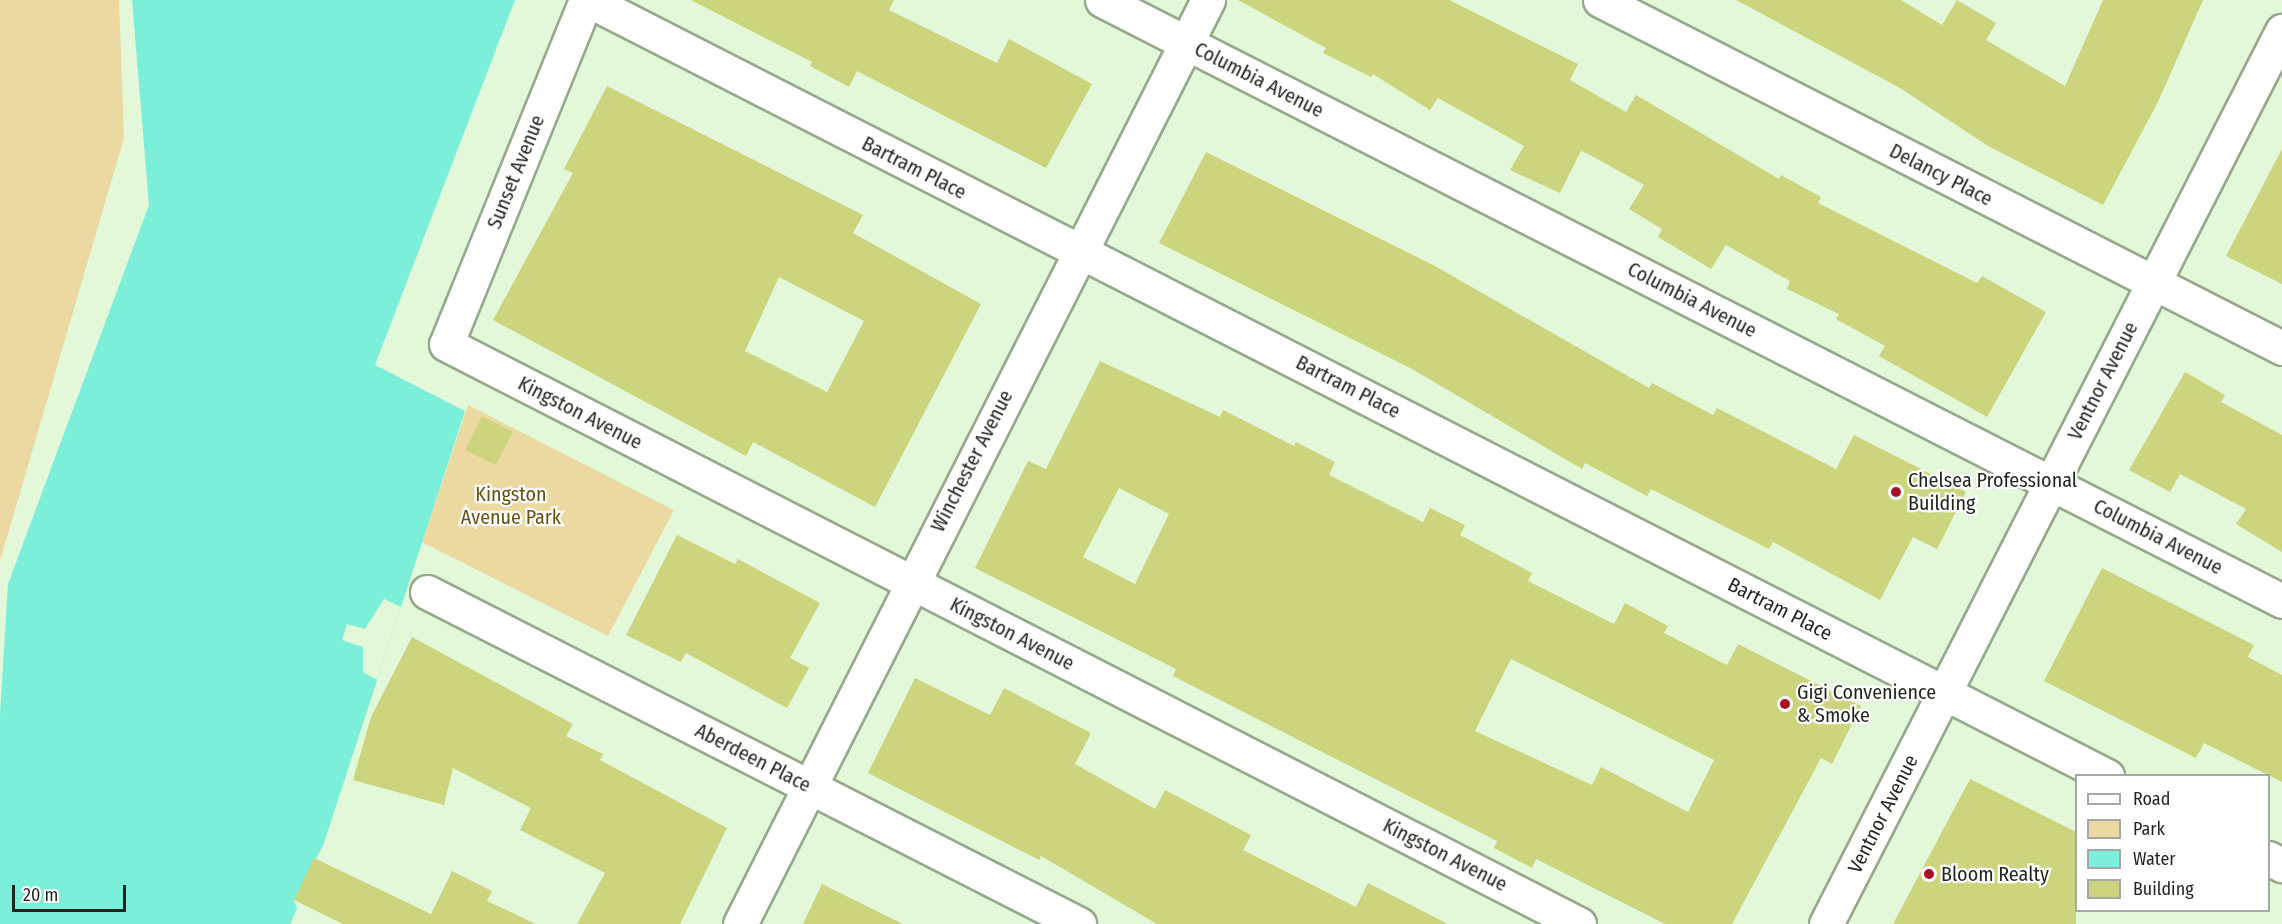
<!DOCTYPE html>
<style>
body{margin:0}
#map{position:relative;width:2282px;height:924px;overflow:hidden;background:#e3f8d9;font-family:"Fira Sans Condensed",sans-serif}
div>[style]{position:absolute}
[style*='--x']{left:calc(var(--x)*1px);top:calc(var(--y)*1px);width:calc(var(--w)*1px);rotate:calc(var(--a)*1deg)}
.green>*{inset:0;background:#ecd8a1}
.water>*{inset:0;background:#7cefda}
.pier>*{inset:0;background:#e3f8d9}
.building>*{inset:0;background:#ccd47d}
.roads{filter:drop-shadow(2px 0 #96a98c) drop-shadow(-2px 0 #96a98c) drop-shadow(0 2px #96a98c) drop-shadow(0 -2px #96a98c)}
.street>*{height:33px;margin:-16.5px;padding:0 16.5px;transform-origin:16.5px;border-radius:16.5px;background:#fff}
.primary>*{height:33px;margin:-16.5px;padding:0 16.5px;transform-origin:16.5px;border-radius:16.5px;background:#fff}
.dots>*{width:16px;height:16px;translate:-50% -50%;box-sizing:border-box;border:3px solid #fff;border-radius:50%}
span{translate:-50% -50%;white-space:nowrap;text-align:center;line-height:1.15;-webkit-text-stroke:4.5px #fff;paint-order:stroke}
.street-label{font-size:20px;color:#1f261b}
.poi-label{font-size:20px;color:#1f261b}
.left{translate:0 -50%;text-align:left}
.park-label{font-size:20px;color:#675311}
.legend{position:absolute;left:2075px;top:774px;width:195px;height:138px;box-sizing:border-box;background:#fff;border:2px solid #a5a8a4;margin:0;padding:8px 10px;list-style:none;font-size:18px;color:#1f261b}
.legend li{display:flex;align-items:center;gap:12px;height:30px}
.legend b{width:30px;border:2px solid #a5a8a4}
.scale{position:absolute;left:12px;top:885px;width:114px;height:27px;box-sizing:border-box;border:3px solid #1f261b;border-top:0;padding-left:8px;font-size:18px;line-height:21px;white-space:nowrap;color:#1f261b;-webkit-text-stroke:4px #fff;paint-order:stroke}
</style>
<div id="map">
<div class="green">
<div style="clip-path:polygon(0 0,119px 0,124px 138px,0 561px)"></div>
<div style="clip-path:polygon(468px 405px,674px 510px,608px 636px,422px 542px)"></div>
</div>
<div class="water">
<div style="clip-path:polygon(132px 0,515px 0,375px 365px,465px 411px,323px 846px,294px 900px,297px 909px,290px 924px,0 924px,0 714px,8px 584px,149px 205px)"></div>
</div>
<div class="pier">
<div style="clip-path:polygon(384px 599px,401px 607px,377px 680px,363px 672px,363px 647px,342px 640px,347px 624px,365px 629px)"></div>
</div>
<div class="building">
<div style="clip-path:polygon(691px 0,894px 0,889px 10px,997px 63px,1009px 39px,1092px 84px,1046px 168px,857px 71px,849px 87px,810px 66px,812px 62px)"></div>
<div style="clip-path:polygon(1238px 0,1449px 0,1578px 64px,1570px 80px,1626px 112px,1636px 95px,1779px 179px,1781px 175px,1821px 197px,1818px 203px,1977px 283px,1982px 276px,2046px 312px,1987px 417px,1879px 356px,1885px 346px,1836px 319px,1839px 314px,1787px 289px,1790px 281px,1726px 245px,1711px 269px,1658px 237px,1662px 229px,1629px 209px,1644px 185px,1590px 155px,1581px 151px,1560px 193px,1510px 170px,1524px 146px,1438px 98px,1430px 110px,1373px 74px,1371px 77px,1323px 53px,1326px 48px)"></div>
<div style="clip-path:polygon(1736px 0,1901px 0,1942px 25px,1957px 0,1996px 23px,1986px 40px,2065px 86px,2103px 0,2203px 0,2158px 102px,2103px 205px,1988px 146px,1900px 88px)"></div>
<div style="clip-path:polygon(evenodd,607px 86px,863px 215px,853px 233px,981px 304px,875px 507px,753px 442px,746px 456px,493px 320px,573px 173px,564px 169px,607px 86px,779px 277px,864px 321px,827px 392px,745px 351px,779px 277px)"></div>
<div style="clip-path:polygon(2282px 149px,2282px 284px,2226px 256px)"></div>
<div style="clip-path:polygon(1206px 152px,1435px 266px,1649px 388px,1652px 383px,1713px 415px,1717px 408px,1836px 469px,1854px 435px,1966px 492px,1937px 549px,1913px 537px,1880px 600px,1773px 542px,1769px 549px,1651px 489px,1647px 496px,1585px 463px,1582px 469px,1412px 369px,1159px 243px)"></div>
<div style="clip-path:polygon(evenodd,1100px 361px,1220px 417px,1223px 410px,1294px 446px,1296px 442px,1335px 462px,1329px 475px,1423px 522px,1430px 508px,1465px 525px,1460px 535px,1532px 573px,1528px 581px,1614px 624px,1625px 603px,1668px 626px,1664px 633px,1727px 665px,1738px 644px,1861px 706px,1832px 764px,1821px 758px,1732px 924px,1665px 924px,1536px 859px,1532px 868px,1494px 848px,1497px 841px,1173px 676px,1176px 669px,975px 568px,1028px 461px,1046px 469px,1100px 361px,1119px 488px,1169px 514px,1135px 584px,1083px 557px,1119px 488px,1100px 361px,1511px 659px,1714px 760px,1688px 812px,1601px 767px,1592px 785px,1475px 731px,1511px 659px)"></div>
<div style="clip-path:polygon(2185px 372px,2225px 395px,2221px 402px,2282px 435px,2282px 552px,2236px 524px,2246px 509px,2180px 474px,2170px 492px,2129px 470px)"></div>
<div style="clip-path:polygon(482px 416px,513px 432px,496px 465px,465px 450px)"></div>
<div style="clip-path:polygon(677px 535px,735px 564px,738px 559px,820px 603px,790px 658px,809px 668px,787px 708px,686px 653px,681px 662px,626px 635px)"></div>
<div style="clip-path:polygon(2102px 568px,2254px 645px,2248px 657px,2282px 675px,2282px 782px,2204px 743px,2196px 758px,2044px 681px)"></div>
<div style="clip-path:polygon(412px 637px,573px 724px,566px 736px,603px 754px,600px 760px,727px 828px,680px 924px,577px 924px,605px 873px,520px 830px,531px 808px,453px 768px,444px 805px,353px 780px,371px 717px)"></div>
<div style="clip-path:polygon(915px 678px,990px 715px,1004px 688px,1091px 733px,1075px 764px,1155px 809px,1165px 790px,1251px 835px,1243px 850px,1356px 907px,1368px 883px,1448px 924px,1157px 924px,1041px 856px,1039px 860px,868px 773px)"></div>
<div style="clip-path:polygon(1970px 779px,2076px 832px,2076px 924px,1893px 924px)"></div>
<div style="clip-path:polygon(314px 858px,431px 914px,452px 871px,492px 891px,487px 901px,536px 924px,343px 924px,294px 900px)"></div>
<div style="clip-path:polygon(822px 884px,903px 924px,803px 924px)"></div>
</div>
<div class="roads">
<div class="street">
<div style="--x:586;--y:0;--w:371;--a:112.1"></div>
<div style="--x:446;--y:344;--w:1273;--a:27.11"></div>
<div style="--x:588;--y:0;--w:1706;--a:27.06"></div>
<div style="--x:1102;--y:0;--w:1324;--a:26.99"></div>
<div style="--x:1600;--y:0;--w:766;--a:27.03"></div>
<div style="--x:427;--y:592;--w:732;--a:26.99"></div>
<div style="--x:2268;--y:858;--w:16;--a:27"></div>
<div style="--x:740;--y:924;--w:1036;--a:-63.14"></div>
</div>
<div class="primary">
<div style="--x:1826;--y:924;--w:1003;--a:-62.95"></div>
</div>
</div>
<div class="dots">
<div style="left:1896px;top:492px;background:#a70f25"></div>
<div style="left:1785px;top:704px;background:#a70f25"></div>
<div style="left:1929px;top:874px;background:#a70f25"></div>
</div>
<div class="street-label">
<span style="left:1259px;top:80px;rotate:27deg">Columbia Avenue</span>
<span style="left:914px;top:168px;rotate:27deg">Bartram Place</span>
<span style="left:516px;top:172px;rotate:-68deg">Sunset Avenue</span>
<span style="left:1941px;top:175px;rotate:27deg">Delancy Place</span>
<span style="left:1692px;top:300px;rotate:27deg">Columbia Avenue</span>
<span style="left:2103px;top:381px;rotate:-63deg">Ventnor Avenue</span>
<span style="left:1348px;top:387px;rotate:27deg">Bartram Place</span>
<span style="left:580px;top:413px;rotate:27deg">Kingston Avenue</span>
<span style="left:972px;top:461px;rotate:-63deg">Winchester Avenue</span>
<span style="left:2158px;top:537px;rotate:27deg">Columbia Avenue</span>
<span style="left:1780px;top:609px;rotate:27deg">Bartram Place</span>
<span style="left:1012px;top:634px;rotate:27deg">Kingston Avenue</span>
<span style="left:753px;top:758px;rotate:27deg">Aberdeen Place</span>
<span style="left:1883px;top:814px;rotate:-63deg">Ventnor Avenue</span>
<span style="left:1445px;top:855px;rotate:27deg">Kingston Avenue</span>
</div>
<div class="poi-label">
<span class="left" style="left:1908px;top:492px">Chelsea Professional<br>Building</span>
<span class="left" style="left:1797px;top:704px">Gigi Convenience<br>&amp; Smoke</span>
<span class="left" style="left:1941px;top:874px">Bloom Realty</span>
</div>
<div class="park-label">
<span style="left:511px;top:506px">Kingston<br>Avenue Park</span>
</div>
<ul class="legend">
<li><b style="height:8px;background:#fff"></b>Road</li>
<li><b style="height:16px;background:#ecd8a1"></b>Park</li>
<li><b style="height:16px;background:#7cefda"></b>Water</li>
<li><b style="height:16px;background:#ccd47d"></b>Building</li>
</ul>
<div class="scale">20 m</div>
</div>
